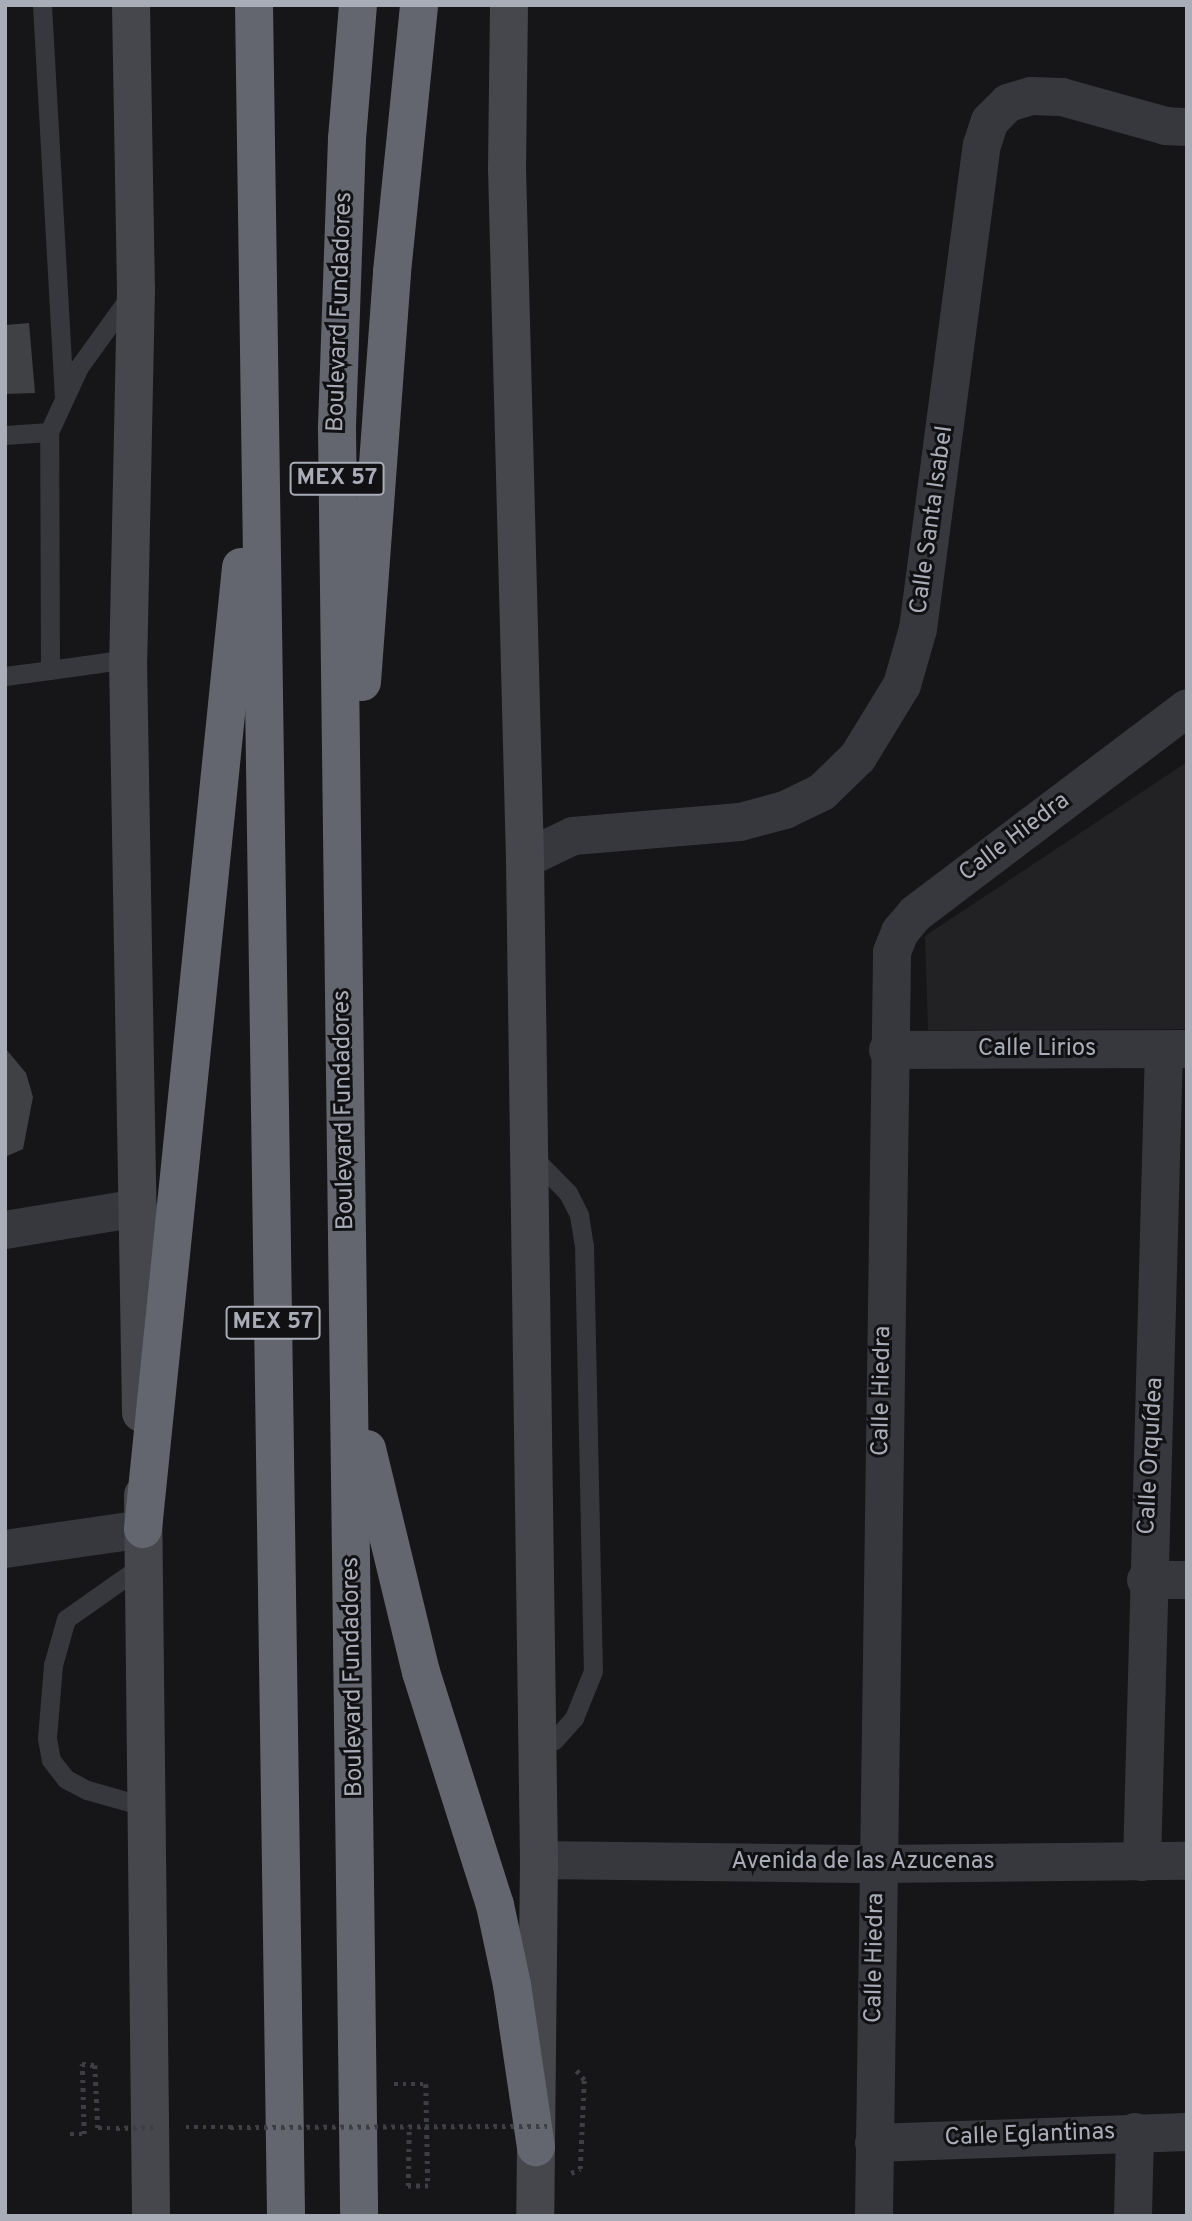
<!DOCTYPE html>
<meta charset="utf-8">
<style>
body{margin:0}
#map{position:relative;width:1192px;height:2221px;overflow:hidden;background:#161618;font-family:Overpass,sans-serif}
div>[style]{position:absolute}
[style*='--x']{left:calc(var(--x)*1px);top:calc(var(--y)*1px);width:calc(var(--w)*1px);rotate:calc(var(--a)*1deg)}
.built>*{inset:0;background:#222225}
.building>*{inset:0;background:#404145}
.path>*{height:4.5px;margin-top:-2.25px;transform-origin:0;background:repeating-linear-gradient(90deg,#3d3f44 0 3.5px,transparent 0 8.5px)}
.service>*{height:19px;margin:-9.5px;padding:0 9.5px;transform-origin:9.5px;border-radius:9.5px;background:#37383d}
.minor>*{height:38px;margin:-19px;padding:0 19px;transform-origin:19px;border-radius:19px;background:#37383d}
.tertiary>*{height:38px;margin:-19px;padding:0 19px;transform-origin:19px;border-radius:19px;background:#37383d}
.secondary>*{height:38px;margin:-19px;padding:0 19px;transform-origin:19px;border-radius:19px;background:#45474d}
.motorway>*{height:38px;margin:-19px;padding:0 19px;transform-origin:19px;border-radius:19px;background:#63666e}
.path-bridge>*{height:4.5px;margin-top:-2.25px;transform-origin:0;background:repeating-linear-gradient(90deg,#3d3f44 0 3.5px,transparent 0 8.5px)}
span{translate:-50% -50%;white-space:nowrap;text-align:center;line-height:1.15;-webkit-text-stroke:6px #111113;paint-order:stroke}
.shield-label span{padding:2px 5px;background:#111113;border:2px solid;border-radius:5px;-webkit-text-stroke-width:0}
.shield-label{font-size:23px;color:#a8adb8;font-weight:700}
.street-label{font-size:24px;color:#a8adb8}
.frame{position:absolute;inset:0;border:7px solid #a8adb8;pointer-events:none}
</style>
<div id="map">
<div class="built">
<div style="clip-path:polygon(1187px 762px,1187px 1029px,928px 1030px,925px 936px)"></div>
</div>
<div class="building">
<div style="clip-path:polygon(29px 323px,35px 393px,5px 394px,5px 325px)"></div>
<div style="clip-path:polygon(5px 1048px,26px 1073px,33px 1097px,23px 1149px,5px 1157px)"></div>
</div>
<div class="path">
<div style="--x:394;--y:2084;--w:32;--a:0"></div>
<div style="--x:426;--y:2084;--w:102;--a:88.9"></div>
<div style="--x:428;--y:2186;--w:20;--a:180"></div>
<div style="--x:408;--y:2186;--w:60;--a:-89"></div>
<div style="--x:186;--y:2127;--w:44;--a:0"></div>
<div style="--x:70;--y:2134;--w:14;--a:0"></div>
<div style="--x:84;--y:2134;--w:70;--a:-91.6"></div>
<div style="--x:82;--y:2064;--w:13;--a:4"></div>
<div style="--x:95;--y:2065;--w:63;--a:87.3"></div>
<div style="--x:98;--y:2128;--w:17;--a:0"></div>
<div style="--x:571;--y:2173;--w:10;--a:-24"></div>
<div style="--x:580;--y:2169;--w:89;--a:-87.4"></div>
<div style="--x:584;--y:2080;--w:14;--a:-129"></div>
</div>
<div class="service">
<div style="--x:42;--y:5;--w:391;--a:86.8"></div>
<div style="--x:5;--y:435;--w:44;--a:-3.9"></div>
<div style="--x:128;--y:659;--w:79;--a:172"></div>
<div style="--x:50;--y:670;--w:238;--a:-90.2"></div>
<div style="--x:49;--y:432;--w:72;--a:-65.2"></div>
<div style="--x:79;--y:367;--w:89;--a:-54.2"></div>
<div style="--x:5;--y:676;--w:45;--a:-7.6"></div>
<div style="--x:531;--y:1155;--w:53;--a:45.8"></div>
<div style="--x:568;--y:1193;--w:25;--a:63"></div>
<div style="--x:579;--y:1215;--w:30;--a:81"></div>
<div style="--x:584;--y:1245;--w:426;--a:88.8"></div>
<div style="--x:593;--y:1671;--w:51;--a:112"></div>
<div style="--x:574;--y:1718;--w:30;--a:132"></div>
<div style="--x:554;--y:1740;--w:17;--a:156"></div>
<div style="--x:144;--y:1564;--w:95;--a:144.8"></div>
<div style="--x:66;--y:1619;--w:48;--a:105.8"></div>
<div style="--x:53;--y:1665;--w:73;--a:94.7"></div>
<div style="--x:47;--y:1738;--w:22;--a:80"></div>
<div style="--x:51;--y:1760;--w:24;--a:52"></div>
<div style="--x:66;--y:1779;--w:24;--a:28"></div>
<div style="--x:87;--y:1790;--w:62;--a:15.8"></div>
</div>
<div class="minor">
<div style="--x:525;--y:859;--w:53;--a:-25.6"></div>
<div style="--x:573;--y:836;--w:168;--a:-4.8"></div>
<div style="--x:740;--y:822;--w:47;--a:-14.9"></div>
<div style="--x:785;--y:810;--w:41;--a:-25.9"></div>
<div style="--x:822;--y:792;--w:50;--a:-44.2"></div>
<div style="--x:858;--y:757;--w:84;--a:-58.6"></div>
<div style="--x:902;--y:685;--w:58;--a:-74.1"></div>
<div style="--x:918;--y:629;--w:488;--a:-82.5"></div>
<div style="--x:982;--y:145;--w:25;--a:-72"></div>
<div style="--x:990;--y:121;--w:25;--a:-45"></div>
<div style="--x:1008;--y:103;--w:24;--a:-17"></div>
<div style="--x:1031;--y:96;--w:31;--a:2"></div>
<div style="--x:1062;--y:97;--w:108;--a:15.6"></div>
<div style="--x:1166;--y:126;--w:21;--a:3"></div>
<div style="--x:888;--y:1050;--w:299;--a:-0.2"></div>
<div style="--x:5;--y:1230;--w:135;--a:-9.4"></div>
<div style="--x:5;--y:1549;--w:139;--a:-8.2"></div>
<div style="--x:1146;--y:1580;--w:41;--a:0"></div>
<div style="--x:1142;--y:1862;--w:813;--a:-88.45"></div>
<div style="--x:874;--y:2143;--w:313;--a:-2"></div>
<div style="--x:874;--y:2216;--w:1264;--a:-89.18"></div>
<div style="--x:892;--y:952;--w:22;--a:-68"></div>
<div style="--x:900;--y:932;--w:23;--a:-50"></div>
<div style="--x:915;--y:914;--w:341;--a:-37.1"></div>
<div style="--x:1133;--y:2216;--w:84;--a:-88.6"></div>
</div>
<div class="tertiary">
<div style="--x:539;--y:1860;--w:338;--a:0.7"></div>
<div style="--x:877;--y:1864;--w:310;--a:-0.6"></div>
</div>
<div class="secondary">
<div style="--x:131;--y:5;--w:284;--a:89"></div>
<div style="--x:136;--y:289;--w:370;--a:91.2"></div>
<div style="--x:128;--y:659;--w:754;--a:89.01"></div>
<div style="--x:509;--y:5;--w:163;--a:90.7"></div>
<div style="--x:507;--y:168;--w:691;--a:88.51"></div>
<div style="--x:525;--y:859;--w:1001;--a:89.2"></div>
<div style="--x:539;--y:1860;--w:356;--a:90.6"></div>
<div style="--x:143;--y:1495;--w:721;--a:89.36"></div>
</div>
<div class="motorway">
<div style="--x:254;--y:5;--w:2211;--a:89.17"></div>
<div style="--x:358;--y:5;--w:134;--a:94.7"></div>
<div style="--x:347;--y:139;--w:290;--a:92"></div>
<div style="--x:337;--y:429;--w:1787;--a:89.29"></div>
<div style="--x:362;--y:682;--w:411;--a:-85.8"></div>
<div style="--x:392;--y:272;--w:268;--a:-84.2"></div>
<div style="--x:367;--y:1449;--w:229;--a:76.4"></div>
<div style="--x:421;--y:1672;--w:244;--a:72.4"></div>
<div style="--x:495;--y:1905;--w:82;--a:78"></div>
<div style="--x:512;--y:1985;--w:164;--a:81.6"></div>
<div style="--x:143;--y:1529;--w:967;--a:-84.18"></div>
</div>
<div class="path-bridge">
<div style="--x:230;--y:2127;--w:317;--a:-0.2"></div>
<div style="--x:116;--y:2128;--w:41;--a:-1.4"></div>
</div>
<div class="shield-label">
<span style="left:337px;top:479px">MEX 57</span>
<span style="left:273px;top:1323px">MEX 57</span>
</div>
<div class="street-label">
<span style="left:341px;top:312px;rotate:-88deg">Boulevard Fundadores</span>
<span style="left:933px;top:520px;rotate:-82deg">Calle Santa Isabel</span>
<span style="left:1015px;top:838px;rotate:-37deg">Calle Hiedra</span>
<span style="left:1037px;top:1050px">Calle Lirios</span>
<span style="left:345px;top:1110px;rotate:-91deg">Boulevard Fundadores</span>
<span style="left:883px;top:1391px;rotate:-89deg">Calle Hiedra</span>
<span style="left:1152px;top:1456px;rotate:-87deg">Calle Orquídea</span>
<span style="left:354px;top:1677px;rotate:-91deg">Boulevard Fundadores</span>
<span style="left:863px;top:1863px">Avenida de las Azucenas</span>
<span style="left:876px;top:1958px;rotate:-89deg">Calle Hiedra</span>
<span style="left:1030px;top:2136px;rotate:-2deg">Calle Eglantinas</span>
</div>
<div class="frame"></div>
</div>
